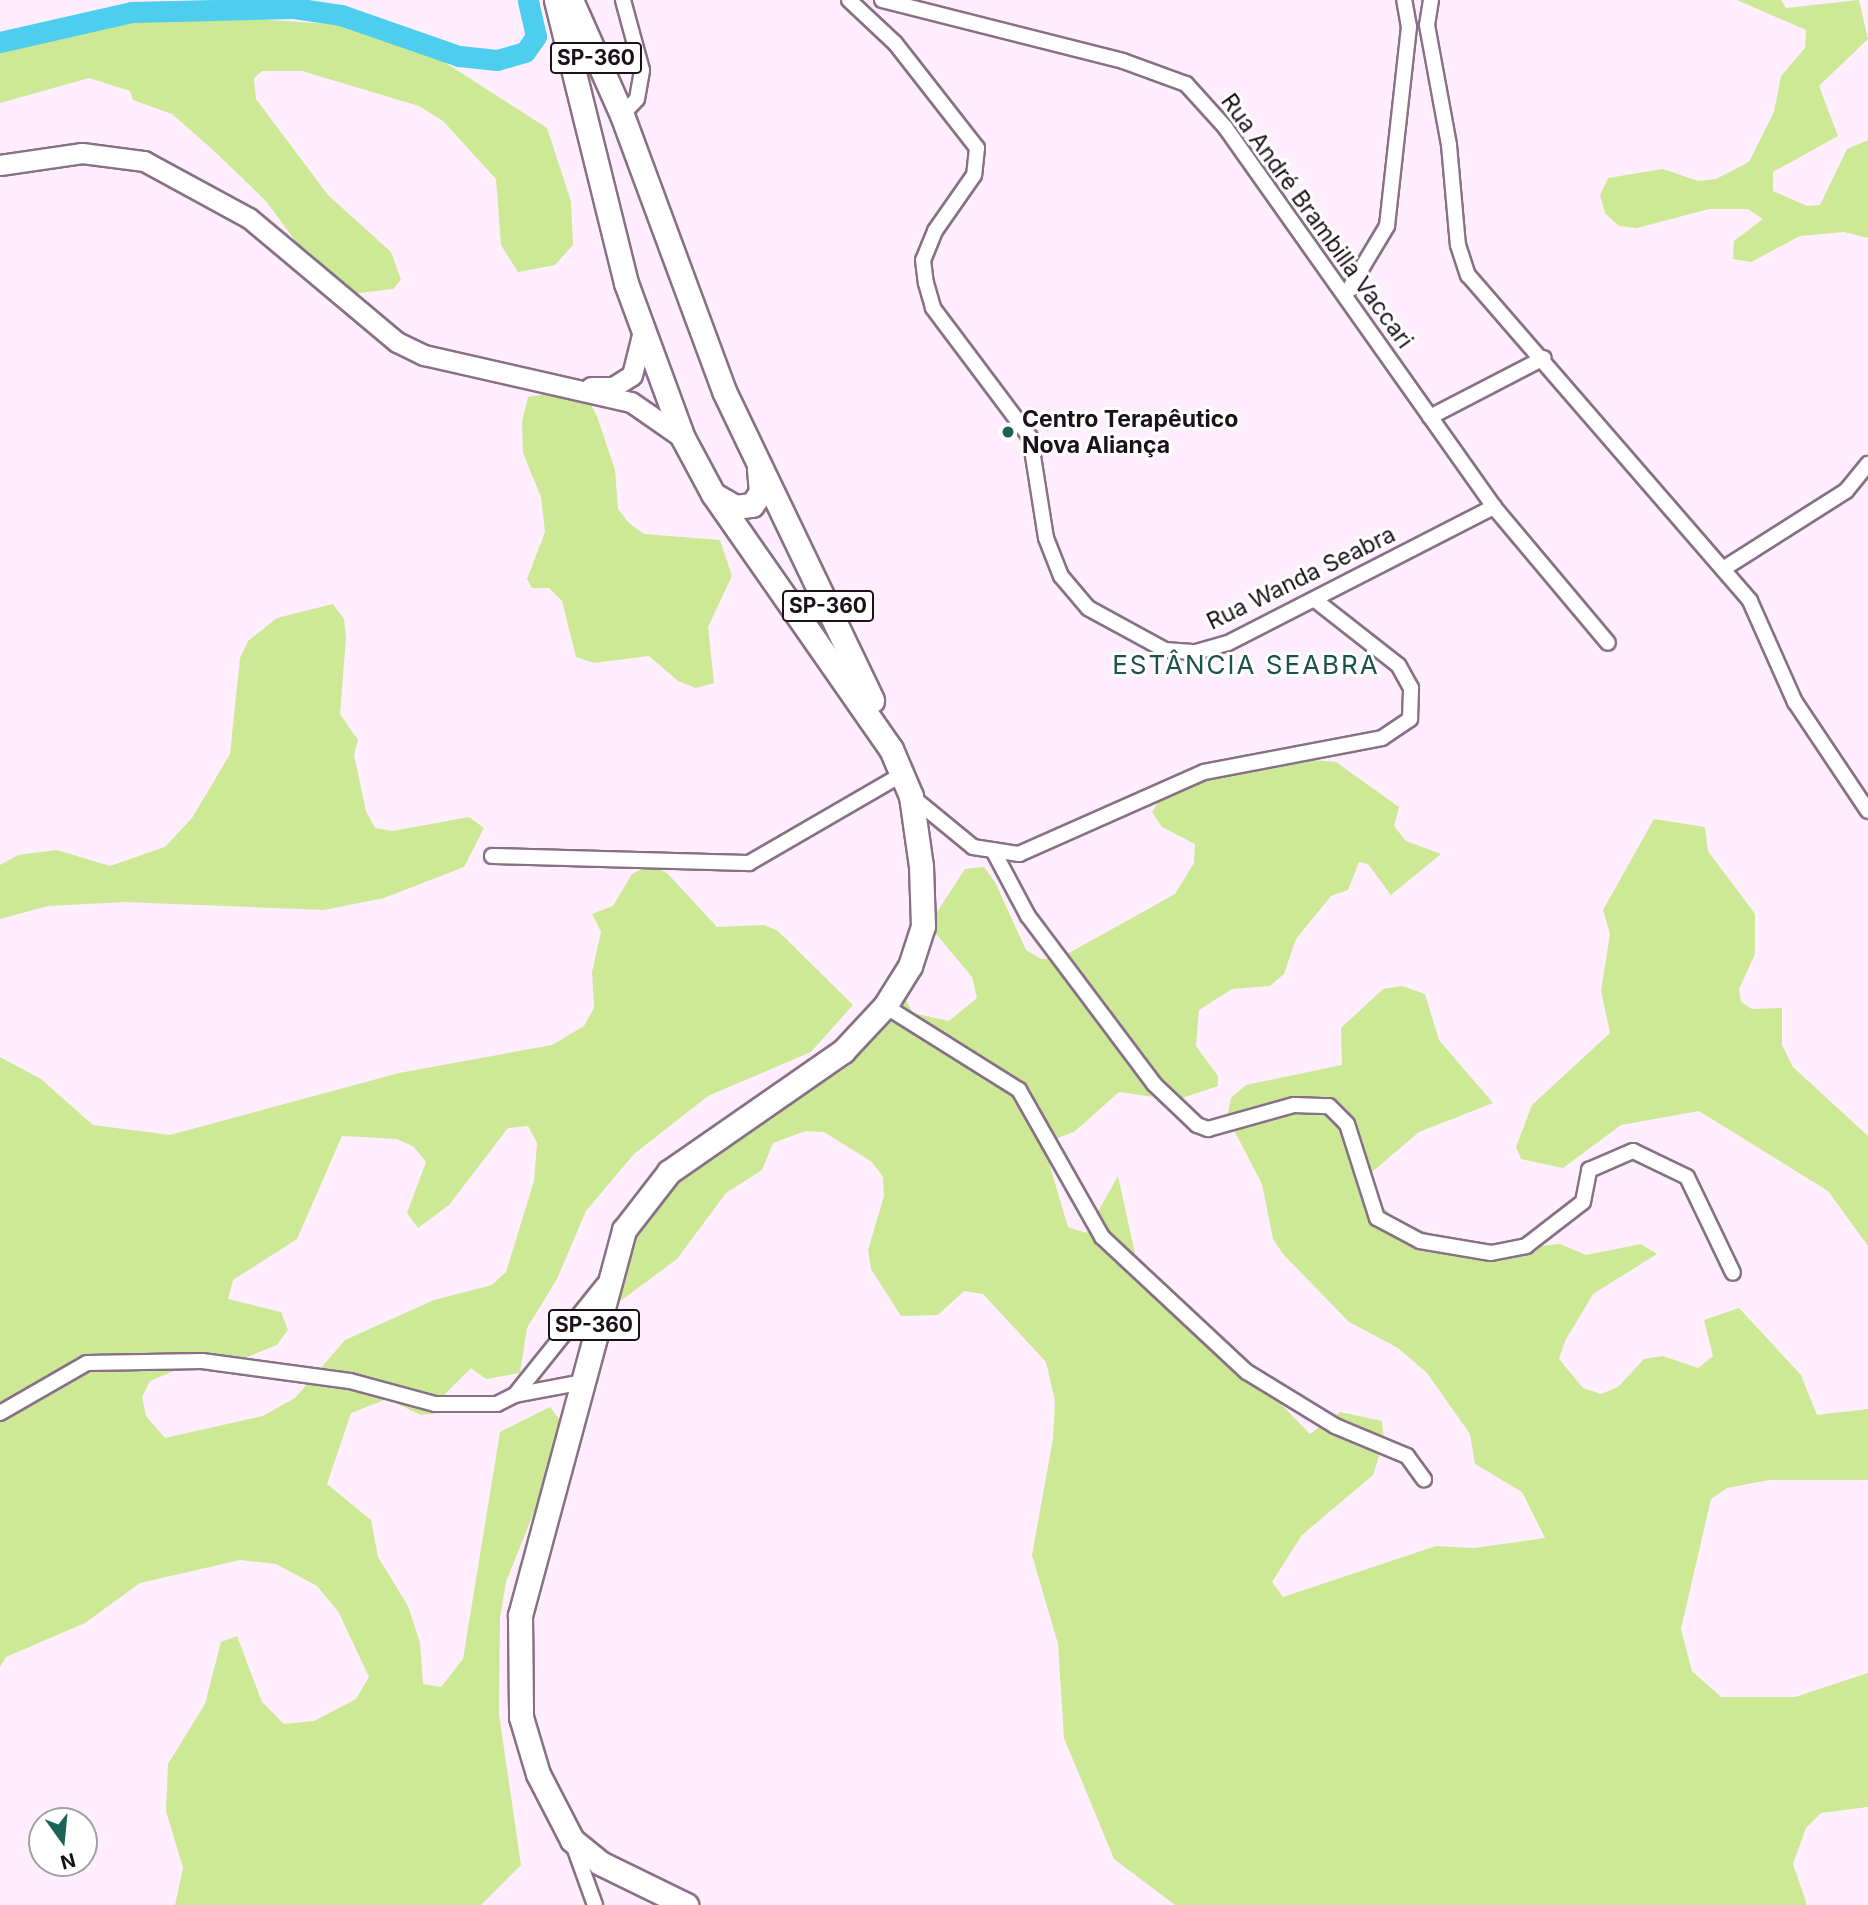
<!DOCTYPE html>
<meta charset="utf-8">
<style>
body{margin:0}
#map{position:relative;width:1868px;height:1905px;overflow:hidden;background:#ffeefd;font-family:Inter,sans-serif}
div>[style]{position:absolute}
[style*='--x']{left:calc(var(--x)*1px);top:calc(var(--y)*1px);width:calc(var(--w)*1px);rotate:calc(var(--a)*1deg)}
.green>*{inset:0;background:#cde996}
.river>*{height:21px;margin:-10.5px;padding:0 10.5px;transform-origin:10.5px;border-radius:10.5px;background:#4dceee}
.roads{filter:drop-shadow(2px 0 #887086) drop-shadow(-2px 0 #887086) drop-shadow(0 2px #887086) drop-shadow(0 -2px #887086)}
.minor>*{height:14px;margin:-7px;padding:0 7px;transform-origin:7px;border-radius:7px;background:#fff}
.secondary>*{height:19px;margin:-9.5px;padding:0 9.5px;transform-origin:9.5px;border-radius:9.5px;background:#fff}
.primary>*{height:23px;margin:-11.5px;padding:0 11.5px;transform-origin:11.5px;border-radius:11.5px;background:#fff}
.dots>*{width:19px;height:19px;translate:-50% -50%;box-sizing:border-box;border:4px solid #fff;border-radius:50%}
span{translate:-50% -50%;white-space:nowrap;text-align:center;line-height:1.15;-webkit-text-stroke:6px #fff;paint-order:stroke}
.shield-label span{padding:2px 5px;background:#fff;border:2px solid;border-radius:5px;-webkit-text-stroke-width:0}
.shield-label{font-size:21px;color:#1a1119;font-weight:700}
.street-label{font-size:23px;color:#1a1119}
.poi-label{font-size:23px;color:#1a1119;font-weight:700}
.left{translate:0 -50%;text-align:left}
.quarter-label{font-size:26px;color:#1b5249;letter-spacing:2px}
.north{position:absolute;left:28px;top:1807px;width:70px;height:70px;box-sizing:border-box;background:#fff;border:2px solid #a3a0a3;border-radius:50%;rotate:165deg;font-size:19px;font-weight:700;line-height:28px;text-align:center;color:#1a1119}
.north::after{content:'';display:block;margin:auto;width:24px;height:32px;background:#1c6357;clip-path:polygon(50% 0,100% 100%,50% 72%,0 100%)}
</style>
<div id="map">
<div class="green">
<div style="clip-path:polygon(1737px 0,1781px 0,1786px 8px,1859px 0,1868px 39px,1819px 86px,1838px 136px,1773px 172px,1773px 191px,1807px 206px,1820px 205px,1847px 149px,1868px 140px,1868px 238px,1844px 232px,1800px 236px,1751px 262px,1733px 259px,1734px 241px,1763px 219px,1748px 209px,1709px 209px,1637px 228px,1619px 226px,1605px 213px,1600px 195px,1608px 178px,1663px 169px,1698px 181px,1716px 179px,1749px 162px,1774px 112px,1781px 76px,1805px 48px,1806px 30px)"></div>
<div style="clip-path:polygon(190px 15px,361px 26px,421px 47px,547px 128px,571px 201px,573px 245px,555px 265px,518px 272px,501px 245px,496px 179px,443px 121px,419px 106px,302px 71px,262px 71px,254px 78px,256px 99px,328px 195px,391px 252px,401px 280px,393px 289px,351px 294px,308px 258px,266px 201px,212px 149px,172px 114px,133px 100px,130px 91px,89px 78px,0 103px,0 41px,85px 17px)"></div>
<div style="clip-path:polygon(570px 390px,587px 398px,597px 416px,615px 470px,618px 509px,629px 523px,644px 534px,720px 540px,732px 576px,708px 627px,714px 683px,696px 688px,678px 681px,649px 656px,594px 663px,576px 657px,562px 601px,549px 588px,532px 588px,527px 579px,545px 532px,541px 497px,523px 453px,522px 422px,528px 397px)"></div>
<div style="clip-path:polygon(333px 604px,344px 619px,346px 638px,340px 714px,358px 740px,354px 755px,366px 811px,375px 828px,393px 831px,469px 817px,484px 828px,464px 867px,384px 898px,324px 910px,125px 902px,48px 906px,0 919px,0 865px,18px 855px,57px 850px,110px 866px,165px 847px,192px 818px,230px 754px,240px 658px,248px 641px,277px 618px)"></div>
<div style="clip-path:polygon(1245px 754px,1336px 762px,1399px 807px,1394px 826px,1406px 841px,1441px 854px,1391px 895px,1368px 864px,1359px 862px,1348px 890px,1331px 896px,1296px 939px,1284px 974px,1270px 986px,1232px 989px,1199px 1010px,1196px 1046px,1218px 1076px,1218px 1086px,1176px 1100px,1119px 1092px,1074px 1132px,1055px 1139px,1047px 1156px,1068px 1227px,1086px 1233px,1118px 1176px,1138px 1267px,1198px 1338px,1271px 1394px,1310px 1434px,1340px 1412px,1382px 1421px,1384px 1440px,1373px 1475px,1302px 1535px,1272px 1582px,1283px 1597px,1436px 1546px,1474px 1548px,1545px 1538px,1522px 1492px,1475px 1464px,1470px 1434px,1427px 1373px,1398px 1348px,1349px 1322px,1283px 1254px,1273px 1239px,1262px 1184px,1227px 1117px,1231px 1098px,1246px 1085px,1342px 1065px,1341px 1028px,1383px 989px,1402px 986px,1425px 994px,1439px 1040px,1493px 1103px,1419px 1132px,1372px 1172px,1374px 1199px,1399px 1222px,1444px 1238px,1513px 1249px,1560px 1244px,1586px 1255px,1641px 1244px,1657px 1254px,1593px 1294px,1565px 1341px,1559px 1359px,1583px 1388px,1601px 1394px,1618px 1387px,1644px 1359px,1663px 1356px,1698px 1368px,1713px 1356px,1704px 1320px,1739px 1308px,1801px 1375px,1817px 1415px,1868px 1409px,1868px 1480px,1769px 1480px,1727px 1488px,1711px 1499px,1681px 1629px,1692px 1671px,1721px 1697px,1795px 1697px,1868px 1673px,1868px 1807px,1821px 1813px,1806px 1828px,1793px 1864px,1807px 1905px,1175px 1905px,1114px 1859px,1064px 1738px,1058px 1644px,1032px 1555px,1053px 1439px,1055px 1401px,1046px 1362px,983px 1294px,964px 1291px,938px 1315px,901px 1316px,871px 1269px,868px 1250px,884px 1196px,883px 1177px,872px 1162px,824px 1132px,806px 1131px,773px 1143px,762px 1170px,726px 1193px,677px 1259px,615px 1305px,613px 1320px,615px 1267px,650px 1196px,850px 1065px,904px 996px,913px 1013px,949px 1021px,977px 998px,972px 977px,936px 934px,935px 915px,965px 869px,984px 867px,995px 882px,1026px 950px,1041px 959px,1060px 958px,1175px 894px,1194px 863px,1195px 844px,1162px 827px,1152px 812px,1162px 796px,1209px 767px)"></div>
<div style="clip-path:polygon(1654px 819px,1705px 827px,1708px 851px,1755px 914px,1755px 954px,1739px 989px,1741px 1002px,1752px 1009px,1782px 1008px,1782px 1045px,1793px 1067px,1868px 1136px,1868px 1246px,1828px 1191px,1699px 1111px,1621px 1125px,1563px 1168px,1521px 1159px,1516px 1147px,1532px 1105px,1610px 1033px,1601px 991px,1610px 934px,1603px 910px)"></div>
<div style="clip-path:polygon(evenodd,650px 865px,667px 873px,717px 927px,764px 925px,778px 931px,853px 1005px,811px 1052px,708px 1096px,634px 1154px,586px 1211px,557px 1279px,527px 1328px,520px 1373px,486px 1379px,471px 1368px,445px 1394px,440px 1413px,421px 1415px,387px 1399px,351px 1413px,327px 1484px,371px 1520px,378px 1557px,408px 1606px,420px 1643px,423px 1684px,441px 1687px,463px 1659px,500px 1432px,550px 1407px,561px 1421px,548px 1477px,506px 1582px,500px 1618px,499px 1714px,521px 1865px,481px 1905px,175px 1905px,183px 1868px,166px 1811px,168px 1764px,205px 1704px,221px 1642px,237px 1636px,262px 1702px,284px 1724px,314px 1721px,356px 1699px,369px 1677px,338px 1611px,317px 1586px,276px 1564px,240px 1560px,140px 1583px,85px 1623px,6px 1657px,0 1667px,0 1057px,41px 1079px,93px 1125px,170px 1135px,399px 1073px,552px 1045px,584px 1026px,594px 1008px,592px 972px,601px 932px,592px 914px,613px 906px,632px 874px,650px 865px,528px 1126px,537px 1143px,534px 1181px,506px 1272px,492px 1285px,434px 1300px,345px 1340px,295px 1398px,263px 1416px,165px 1438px,146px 1416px,142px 1397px,150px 1381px,186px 1366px,223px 1367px,277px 1345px,288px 1330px,281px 1312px,228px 1299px,233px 1280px,297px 1239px,342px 1136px,397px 1139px,414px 1147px,426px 1162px,407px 1213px,418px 1228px,449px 1205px,508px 1128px,528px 1126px)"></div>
</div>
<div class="river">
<div style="--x:0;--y:42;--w:135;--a:-12.8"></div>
<div style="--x:132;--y:12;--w:162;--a:-1.4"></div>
<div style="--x:294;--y:8;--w:48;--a:8.5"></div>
<div style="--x:341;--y:15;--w:125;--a:19.2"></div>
<div style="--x:459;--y:56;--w:38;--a:6"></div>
<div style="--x:497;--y:60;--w:29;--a:-16"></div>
<div style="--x:525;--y:52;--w:19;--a:-55"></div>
<div style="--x:536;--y:36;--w:37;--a:-103"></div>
</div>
<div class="roads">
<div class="minor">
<div style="--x:849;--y:0;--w:63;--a:43.1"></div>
<div style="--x:895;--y:43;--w:133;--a:52"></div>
<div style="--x:977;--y:148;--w:27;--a:96"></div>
<div style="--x:974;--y:175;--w:68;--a:124.9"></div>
<div style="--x:935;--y:231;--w:31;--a:112"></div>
<div style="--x:923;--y:260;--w:23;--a:83"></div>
<div style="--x:926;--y:283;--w:26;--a:74"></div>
<div style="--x:933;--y:308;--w:161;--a:53.1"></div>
<div style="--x:1030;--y:437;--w:102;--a:81"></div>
<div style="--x:1046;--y:538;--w:41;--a:68.5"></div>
<div style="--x:1061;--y:576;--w:42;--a:49.8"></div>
<div style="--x:1088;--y:608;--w:88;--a:28.6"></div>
<div style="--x:1165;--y:650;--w:31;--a:4"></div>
<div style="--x:1196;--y:652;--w:33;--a:-16"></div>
<div style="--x:1228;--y:643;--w:299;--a:-27.1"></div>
<div style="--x:882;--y:0;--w:249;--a:14.2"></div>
<div style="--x:1123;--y:61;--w:67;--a:20.1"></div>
<div style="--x:1186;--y:84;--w:58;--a:47.8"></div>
<div style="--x:1225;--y:127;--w:466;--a:54.7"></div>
<div style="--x:1494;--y:507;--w:177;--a:50"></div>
<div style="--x:1431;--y:0;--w:25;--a:99"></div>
<div style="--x:1427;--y:25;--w:122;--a:79.6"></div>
<div style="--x:1449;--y:145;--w:100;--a:84.9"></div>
<div style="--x:1458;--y:245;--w:32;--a:72"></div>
<div style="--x:1468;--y:275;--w:431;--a:49.1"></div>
<div style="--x:1750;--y:601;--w:111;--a:66"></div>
<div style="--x:1795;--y:702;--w:131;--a:56.2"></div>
<div style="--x:622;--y:115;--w:22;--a:-47"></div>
<div style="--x:637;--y:99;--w:29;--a:-80"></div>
<div style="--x:642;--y:70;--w:73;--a:-105.2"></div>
<div style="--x:1345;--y:296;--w:82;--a:-59"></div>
<div style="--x:1387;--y:226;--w:200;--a:-83.7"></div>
<div style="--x:1409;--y:27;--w:27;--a:-100"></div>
<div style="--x:1430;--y:417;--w:128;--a:-27.4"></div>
<div style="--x:1723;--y:569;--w:146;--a:-32.4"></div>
<div style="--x:1846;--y:491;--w:35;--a:-51"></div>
<div style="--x:911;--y:796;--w:80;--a:39.4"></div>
<div style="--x:973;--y:847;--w:47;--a:8.7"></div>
<div style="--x:1019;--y:854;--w:202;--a:-23.9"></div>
<div style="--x:1204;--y:772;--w:181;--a:-10.8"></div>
<div style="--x:1382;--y:738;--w:34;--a:-34"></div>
<div style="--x:1410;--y:719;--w:31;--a:-88"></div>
<div style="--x:1411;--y:688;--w:26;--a:-119"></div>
<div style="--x:1398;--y:665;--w:105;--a:-141.9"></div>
<div style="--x:995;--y:854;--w:70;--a:62"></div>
<div style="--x:1028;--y:916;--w:210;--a:53.1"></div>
<div style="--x:1154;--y:1084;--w:59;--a:43.6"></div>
<div style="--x:1197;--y:1125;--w:12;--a:20"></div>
<div style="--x:1208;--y:1129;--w:89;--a:-15.6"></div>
<div style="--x:1294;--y:1105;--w:35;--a:2"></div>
<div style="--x:1329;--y:1106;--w:25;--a:45"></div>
<div style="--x:1347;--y:1124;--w:99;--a:72.3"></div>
<div style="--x:1377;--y:1218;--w:49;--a:28.1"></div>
<div style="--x:1420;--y:1241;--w:72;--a:9.6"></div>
<div style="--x:1491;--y:1253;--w:36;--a:-11"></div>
<div style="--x:1526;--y:1246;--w:72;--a:-37.7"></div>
<div style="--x:1583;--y:1202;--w:33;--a:-79"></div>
<div style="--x:1589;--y:1170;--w:48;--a:-23.4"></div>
<div style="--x:1633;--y:1151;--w:60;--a:25.7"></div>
<div style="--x:1687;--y:1177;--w:106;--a:64.4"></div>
<div style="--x:492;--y:856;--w:257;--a:1.6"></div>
<div style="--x:749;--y:863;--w:179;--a:-30.1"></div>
<div style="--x:885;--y:1006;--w:158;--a:32.1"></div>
<div style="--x:1019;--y:1090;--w:169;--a:60.5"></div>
<div style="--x:1102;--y:1237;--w:198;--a:43"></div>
<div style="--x:1247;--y:1372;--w:103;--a:31.5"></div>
<div style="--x:1335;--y:1426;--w:78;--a:22.6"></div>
<div style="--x:1407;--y:1456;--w:29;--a:54"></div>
<div style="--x:578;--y:1383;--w:64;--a:169.2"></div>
<div style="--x:515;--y:1395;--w:142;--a:-51.3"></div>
<div style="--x:0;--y:1413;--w:100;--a:-29.9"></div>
<div style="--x:87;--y:1363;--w:115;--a:-1"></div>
<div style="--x:202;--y:1361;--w:149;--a:7.7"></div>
<div style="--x:350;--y:1381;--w:88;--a:15.1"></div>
<div style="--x:435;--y:1404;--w:62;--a:0"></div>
<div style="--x:497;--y:1404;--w:20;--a:-27"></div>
<div style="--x:573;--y:1844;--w:65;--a:70.2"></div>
</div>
<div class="secondary">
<div style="--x:0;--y:165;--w:83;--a:-8.3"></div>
<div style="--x:82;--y:153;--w:63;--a:7.4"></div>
<div style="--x:144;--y:161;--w:119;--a:28.5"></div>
<div style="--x:249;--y:218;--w:193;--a:40"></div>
<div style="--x:397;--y:342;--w:30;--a:26"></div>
<div style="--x:424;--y:355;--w:212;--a:12.8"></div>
<div style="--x:631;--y:402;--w:63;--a:34.7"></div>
<div style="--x:591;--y:387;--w:22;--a:0"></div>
<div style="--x:613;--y:387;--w:22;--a:-32"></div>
<div style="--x:632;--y:375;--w:45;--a:-76"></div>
</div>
<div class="primary">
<div style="--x:556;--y:0;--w:292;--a:76.1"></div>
<div style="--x:626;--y:283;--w:165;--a:69.8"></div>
<div style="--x:683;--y:438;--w:64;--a:61.8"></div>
<div style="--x:713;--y:494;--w:311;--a:55.1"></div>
<div style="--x:891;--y:749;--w:51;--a:66.9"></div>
<div style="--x:911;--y:796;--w:71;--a:81.9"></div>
<div style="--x:921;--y:866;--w:60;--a:88.1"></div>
<div style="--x:923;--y:926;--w:42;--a:108"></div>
<div style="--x:910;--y:966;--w:47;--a:122"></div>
<div style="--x:885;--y:1006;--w:62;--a:133"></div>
<div style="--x:843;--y:1051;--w:212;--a:145.2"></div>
<div style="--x:669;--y:1172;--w:73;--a:127.8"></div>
<div style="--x:624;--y:1230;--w:399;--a:105.1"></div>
<div style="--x:520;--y:1615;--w:102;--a:89.4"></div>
<div style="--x:521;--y:1717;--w:59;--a:73.4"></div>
<div style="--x:538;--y:1774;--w:74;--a:62.7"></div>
<div style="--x:572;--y:1840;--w:36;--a:39"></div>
<div style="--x:600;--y:1863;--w:96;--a:26"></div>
<div style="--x:571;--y:0;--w:126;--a:66.1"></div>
<div style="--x:622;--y:115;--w:294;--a:69.7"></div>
<div style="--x:724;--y:391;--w:343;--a:64.4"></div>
<div style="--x:716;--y:496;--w:22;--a:30"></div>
<div style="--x:735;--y:507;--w:17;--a:-7"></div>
<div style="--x:752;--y:505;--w:16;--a:-55"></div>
<div style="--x:761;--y:492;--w:23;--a:-95"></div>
</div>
</div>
<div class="dots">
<div style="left:1008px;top:432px;background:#1c6357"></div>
</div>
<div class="shield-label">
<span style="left:596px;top:58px">SP-360</span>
<span style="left:828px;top:606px">SP-360</span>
<span style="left:594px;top:1325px">SP-360</span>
</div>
<div class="street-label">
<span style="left:1317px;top:221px;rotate:54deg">Rua André Brambilla Vaccari</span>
<span style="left:1301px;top:578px;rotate:-26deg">Rua Wanda Seabra</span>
</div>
<div class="poi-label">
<span class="left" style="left:1022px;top:432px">Centro Terapêutico<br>Nova Aliança</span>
</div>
<div class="quarter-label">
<span style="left:1246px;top:665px">ESTÂNCIA SEABRA</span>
</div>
<div class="north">N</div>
</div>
